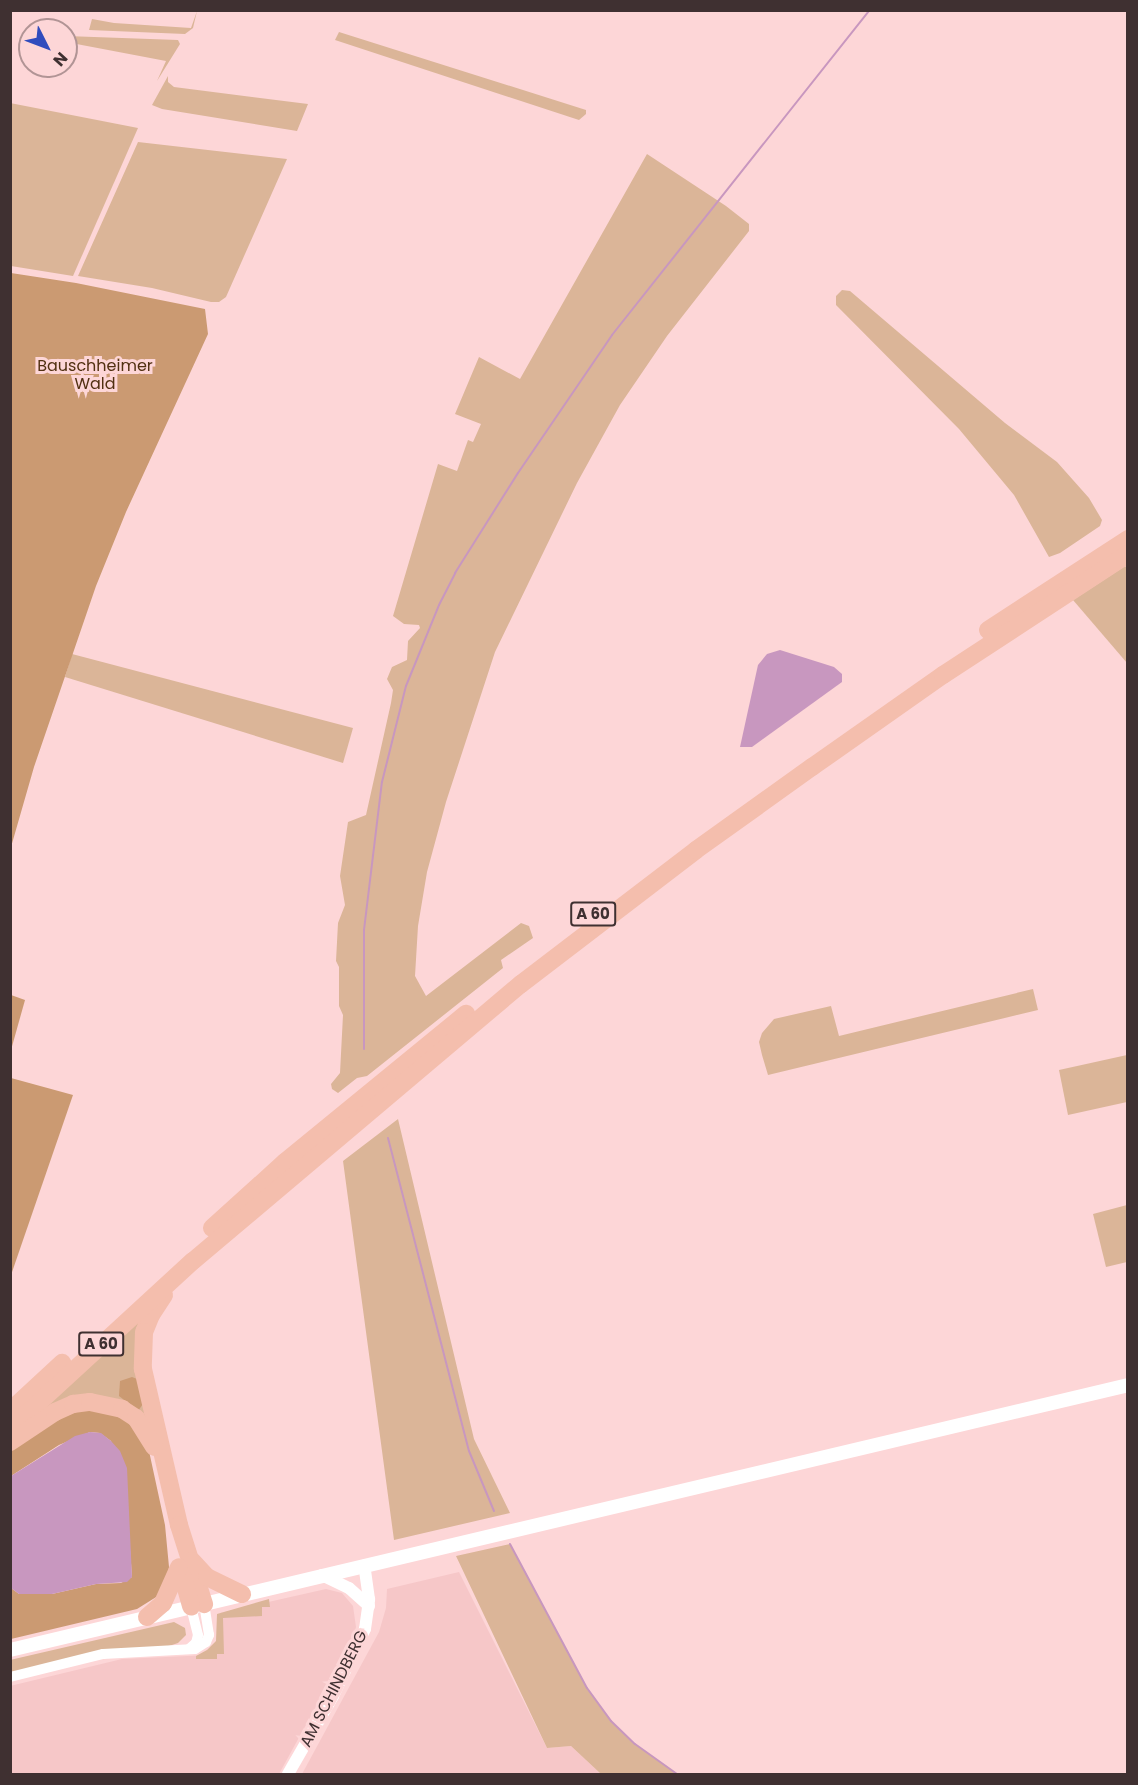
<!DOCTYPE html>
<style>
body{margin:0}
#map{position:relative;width:1138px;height:1785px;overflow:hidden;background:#fdd6d7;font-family:Poppins,sans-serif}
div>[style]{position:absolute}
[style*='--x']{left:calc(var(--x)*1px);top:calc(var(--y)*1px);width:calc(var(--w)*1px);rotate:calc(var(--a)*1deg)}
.built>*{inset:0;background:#f6c7c8}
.green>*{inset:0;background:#dbb598}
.forest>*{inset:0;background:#cb9a72}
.water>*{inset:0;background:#c897bf}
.stream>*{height:2px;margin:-1px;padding:0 1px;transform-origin:1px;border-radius:1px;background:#c897bf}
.minor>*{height:10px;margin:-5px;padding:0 5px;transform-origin:5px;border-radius:5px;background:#fff}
.tertiary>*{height:12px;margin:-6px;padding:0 6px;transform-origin:6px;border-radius:6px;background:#fff}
.secondary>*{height:14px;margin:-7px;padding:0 7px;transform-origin:7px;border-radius:7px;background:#fff}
.motorway>*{height:18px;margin:-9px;padding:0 9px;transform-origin:9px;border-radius:9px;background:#f4bead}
span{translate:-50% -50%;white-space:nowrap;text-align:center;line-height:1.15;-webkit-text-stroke:6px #fdd6d7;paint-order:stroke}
.shield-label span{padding:2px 4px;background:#fdd6d7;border:2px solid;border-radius:4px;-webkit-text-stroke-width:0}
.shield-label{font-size:15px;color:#3f3031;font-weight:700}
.park-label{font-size:16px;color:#513011}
.street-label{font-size:16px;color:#3f3031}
.frame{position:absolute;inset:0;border:12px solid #3f3031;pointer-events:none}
.north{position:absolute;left:18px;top:18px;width:60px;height:60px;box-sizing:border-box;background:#fdd6d7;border:2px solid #b19495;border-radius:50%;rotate:132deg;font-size:16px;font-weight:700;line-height:24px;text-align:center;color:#3f3031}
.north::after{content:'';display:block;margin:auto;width:21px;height:27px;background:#304cbd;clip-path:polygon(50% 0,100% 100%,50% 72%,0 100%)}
</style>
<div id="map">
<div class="built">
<div style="clip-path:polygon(459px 1572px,547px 1748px,571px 1746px,601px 1774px,302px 1774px,379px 1632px,386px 1608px,387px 1589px)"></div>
<div style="clip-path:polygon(326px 1589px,342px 1593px,353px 1606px,356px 1627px,352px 1641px,279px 1774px,11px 1774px,10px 1686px,122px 1659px,209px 1655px,220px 1643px,220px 1613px)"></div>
</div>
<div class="green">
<div style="clip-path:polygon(197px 11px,193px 28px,185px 34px,89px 30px,92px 19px,114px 23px,191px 28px)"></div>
<div style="clip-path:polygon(339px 32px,586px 110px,586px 114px,579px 120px,335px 40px)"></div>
<div style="clip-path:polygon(66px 36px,178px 40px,180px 44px,157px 81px,166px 61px,66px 42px)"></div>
<div style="clip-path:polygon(168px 76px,168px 82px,174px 87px,308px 104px,297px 131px,162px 109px,152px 105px)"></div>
<div style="clip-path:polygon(10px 103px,138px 128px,73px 276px,11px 266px)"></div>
<div style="clip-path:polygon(138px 142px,287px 159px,226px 297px,219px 302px,211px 302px,152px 288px,78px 276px)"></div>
<div style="clip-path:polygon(647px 154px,726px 206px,749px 224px,749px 231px,667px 336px,620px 405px,577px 483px,495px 652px,446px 802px,427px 872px,418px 926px,415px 976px,426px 996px,521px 923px,529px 926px,533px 938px,501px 960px,503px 968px,367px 1076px,357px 1078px,338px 1093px,332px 1089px,331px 1084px,340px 1073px,343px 1015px,339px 1006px,339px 967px,336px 961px,338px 923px,345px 905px,340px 876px,348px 822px,366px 815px,391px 703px,393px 690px,387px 679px,392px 667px,407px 660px,408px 641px,420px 628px,419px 625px,404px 624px,393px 616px,438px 464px,457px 471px,468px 440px,473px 442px,481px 424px,455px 414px,479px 357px,520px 379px)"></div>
<div style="clip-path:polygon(842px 290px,850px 291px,1005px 423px,1057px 462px,1089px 498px,1102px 520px,1100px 526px,1060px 553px,1049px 557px,1014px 495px,959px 429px,836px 305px,836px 296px)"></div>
<div style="clip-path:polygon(1125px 566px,1128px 569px,1127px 663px,1073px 600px)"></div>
<div style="clip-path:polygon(72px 654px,353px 728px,343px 763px,65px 677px)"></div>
<div style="clip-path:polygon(1033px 989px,1038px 1010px,768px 1075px,762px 1055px,759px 1042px,762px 1033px,774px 1019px,831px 1006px,839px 1036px)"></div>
<div style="clip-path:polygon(1127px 1055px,1127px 1102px,1068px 1115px,1059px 1070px)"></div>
<div style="clip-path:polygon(398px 1119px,474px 1439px,510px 1513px,394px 1540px,343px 1161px)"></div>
<div style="clip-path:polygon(1127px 1205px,1127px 1262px,1106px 1267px,1093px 1214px)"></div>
<div style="clip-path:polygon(156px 1300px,145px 1319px,156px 1439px,31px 1417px)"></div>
<div style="clip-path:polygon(510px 1544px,587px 1688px,611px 1721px,635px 1744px,677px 1774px,601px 1774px,571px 1746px,547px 1748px,456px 1556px)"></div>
<div style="clip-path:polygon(269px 1599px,270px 1607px,262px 1607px,262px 1616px,223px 1618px,224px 1654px,217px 1654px,217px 1659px,196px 1659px,196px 1656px,207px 1650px,216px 1641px,217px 1614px)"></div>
<div style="clip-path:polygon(174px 1622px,185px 1628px,186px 1635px,178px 1643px,166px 1647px,11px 1672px,10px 1660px)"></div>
</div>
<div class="forest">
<div style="clip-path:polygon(11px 273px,76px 283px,205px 309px,208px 334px,126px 512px,96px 586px,34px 767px,11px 847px)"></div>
<div style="clip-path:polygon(11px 995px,25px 1000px,11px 1050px,10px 995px)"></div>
<div style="clip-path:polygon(11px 1078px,73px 1095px,11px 1275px,10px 1078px)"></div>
<div style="clip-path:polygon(132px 1377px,137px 1379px,143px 1404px,138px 1411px,119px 1396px,120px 1381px)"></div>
<div style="clip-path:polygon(85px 1408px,123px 1418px,139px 1433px,149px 1451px,165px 1525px,169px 1567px,167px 1584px,161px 1594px,137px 1609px,11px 1639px,11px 1588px,19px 1594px,52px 1594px,96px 1584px,121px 1583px,132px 1577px,127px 1507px,111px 1441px,100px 1433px,90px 1432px,59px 1445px,11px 1476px,11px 1449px,32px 1431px)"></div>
</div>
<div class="water">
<div style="clip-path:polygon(780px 650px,834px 667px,842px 674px,842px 682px,752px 747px,740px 747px,758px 665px,767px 654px)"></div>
<div style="clip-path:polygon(90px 1432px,101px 1433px,111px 1441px,120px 1451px,127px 1468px,132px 1577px,127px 1582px,96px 1584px,52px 1594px,19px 1594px,11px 1588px,11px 1476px,75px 1436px)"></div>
</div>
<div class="stream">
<div style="--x:364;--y:1049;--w:119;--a:-90"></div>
<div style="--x:364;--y:930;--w:149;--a:-83.1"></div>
<div style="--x:382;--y:782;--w:99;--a:-76"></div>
<div style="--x:406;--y:686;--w:87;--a:-67.8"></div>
<div style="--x:439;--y:605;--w:36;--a:-63"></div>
<div style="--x:455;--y:573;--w:118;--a:-57.8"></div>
<div style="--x:518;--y:473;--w:167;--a:-55.7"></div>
<div style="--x:612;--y:335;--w:415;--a:-51.6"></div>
<div style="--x:388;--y:1138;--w:323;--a:75.5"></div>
<div style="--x:469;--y:1451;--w:65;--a:67.4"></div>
<div style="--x:510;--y:1544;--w:163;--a:61.9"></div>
<div style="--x:587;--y:1688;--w:41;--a:54"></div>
<div style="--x:611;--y:1721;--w:33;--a:44"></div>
<div style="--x:635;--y:1744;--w:52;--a:35.5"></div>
</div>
<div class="minor">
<div style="--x:189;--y:1649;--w:9;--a:-41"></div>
<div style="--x:196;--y:1643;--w:8;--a:-76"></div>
<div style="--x:198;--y:1635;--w:29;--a:-104"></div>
<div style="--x:10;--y:1677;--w:96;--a:-13.9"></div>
<div style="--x:103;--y:1654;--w:92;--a:-3.1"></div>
<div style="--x:195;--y:1649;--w:13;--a:-32"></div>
<div style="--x:206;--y:1642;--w:8;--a:-67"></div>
<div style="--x:209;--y:1635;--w:31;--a:-99"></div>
</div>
<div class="tertiary">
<div style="--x:322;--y:1575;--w:30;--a:26"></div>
<div style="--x:349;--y:1588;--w:27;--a:42"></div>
<div style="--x:288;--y:1774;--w:90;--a:-60"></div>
<div style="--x:333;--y:1696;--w:74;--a:-64.5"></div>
<div style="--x:365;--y:1629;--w:30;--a:-82"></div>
<div style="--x:369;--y:1599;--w:34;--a:-98"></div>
</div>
<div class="secondary">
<div style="--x:10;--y:1650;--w:1149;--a:-13.33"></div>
</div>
<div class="motorway">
<div style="--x:988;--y:630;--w:167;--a:-33"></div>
<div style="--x:212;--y:1228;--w:98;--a:-42.1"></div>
<div style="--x:285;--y:1162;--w:234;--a:-39.3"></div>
<div style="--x:164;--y:1295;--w:24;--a:123"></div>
<div style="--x:151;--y:1315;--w:18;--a:112"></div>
<div style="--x:144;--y:1332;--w:37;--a:92"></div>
<div style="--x:143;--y:1369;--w:160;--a:77"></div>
<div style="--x:179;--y:1525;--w:83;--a:72.4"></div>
<div style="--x:10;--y:1411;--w:71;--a:-42.7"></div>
<div style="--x:10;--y:1429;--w:248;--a:-42.6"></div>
<div style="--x:193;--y:1261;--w:429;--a:-40.2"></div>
<div style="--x:521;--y:984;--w:220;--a:-37.4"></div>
<div style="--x:696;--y:850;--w:143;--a:-35.6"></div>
<div style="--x:812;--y:767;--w:160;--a:-35.1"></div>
<div style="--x:943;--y:675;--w:221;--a:-33.2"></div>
<div style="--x:10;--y:1442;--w:54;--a:-33.7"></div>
<div style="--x:55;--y:1412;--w:20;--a:-24"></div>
<div style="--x:73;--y:1404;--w:17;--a:-7"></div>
<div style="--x:90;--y:1402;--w:33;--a:12"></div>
<div style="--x:122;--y:1409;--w:17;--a:33"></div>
<div style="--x:136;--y:1418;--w:34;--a:58"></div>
<div style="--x:192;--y:1561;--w:22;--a:47"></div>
<div style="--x:207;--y:1577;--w:39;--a:26"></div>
<div style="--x:181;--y:1571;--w:37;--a:74"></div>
<div style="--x:147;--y:1617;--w:21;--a:-41"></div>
<div style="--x:163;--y:1603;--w:39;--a:-66"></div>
</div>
<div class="shield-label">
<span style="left:593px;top:914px">A 60</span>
<span style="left:101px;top:1344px">A 60</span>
</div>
<div class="park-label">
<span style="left:95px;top:375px">Bauschheimer<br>Wald</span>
</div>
<div class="street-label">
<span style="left:334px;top:1689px;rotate:-63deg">AM SCHINDBERG</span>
</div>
<div class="frame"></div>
<div class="north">N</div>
</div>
